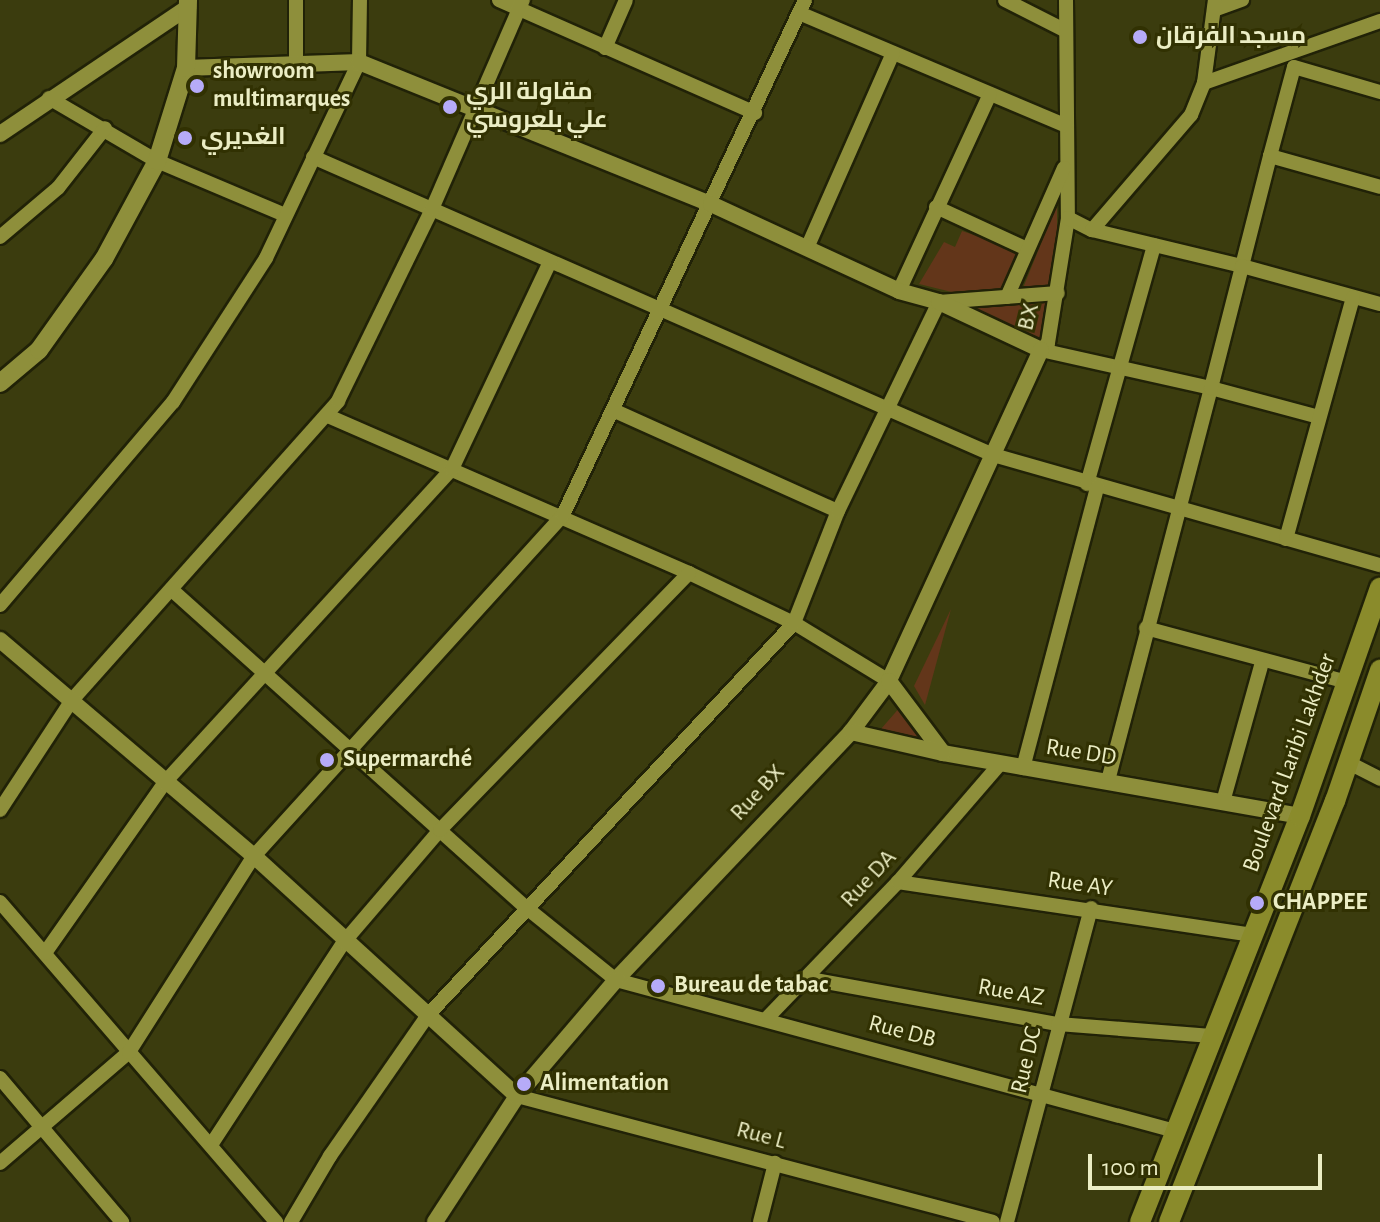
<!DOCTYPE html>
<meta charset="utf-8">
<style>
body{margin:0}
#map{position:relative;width:1380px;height:1222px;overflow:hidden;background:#3b3c0e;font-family:"Alegreya Sans",Cairo,sans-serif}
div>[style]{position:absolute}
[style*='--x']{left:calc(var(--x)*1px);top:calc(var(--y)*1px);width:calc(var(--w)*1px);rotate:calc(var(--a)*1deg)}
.green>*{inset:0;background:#63361a}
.roads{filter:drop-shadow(2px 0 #212207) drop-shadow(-2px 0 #212207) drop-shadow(0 2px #212207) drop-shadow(0 -2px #212207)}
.minor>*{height:14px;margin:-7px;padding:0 7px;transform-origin:7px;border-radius:7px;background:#8e8f3b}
.tertiary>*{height:16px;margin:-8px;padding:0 8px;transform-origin:8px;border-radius:8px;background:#8e8f3b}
.secondary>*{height:18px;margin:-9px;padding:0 9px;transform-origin:9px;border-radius:9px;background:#8e8f3b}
.primary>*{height:20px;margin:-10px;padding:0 10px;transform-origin:10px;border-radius:10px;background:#8a8b2b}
.dots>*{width:22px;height:22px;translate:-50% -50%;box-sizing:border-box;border:4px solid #313102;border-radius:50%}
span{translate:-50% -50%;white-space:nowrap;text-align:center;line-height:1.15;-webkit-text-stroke:6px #313102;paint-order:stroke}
.poi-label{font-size:24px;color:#ebedc4;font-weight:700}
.left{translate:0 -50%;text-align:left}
.street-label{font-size:24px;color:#ebedc4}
.scale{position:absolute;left:1088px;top:1154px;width:234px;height:36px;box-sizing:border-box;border:4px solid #ebedc4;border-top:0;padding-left:10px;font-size:24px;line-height:28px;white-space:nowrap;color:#ebedc4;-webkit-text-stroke:6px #313102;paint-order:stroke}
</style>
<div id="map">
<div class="green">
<div style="clip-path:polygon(1057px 204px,1057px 290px,1026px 291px,1023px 288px)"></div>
<div style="clip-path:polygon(962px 231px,1014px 248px,1018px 257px,1006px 290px,960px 294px,919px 284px,944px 242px,955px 247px)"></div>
<div style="clip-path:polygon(1048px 301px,1041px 344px,965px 306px)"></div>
<div style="clip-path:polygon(951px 609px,925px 705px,914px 686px)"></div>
<div style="clip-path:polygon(901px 706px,936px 746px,874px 737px)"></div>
</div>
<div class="roads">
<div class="minor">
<div style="--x:499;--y:0;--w:280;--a:23.8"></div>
<div style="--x:1005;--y:0;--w:68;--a:26.9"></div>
<div style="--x:1066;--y:0;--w:218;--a:89.5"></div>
<div style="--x:1068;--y:218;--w:127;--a:99.1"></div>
<div style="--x:1048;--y:343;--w:10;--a:135"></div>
<div style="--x:1041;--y:350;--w:174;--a:12.6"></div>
<div style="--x:1211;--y:388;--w:407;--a:104.7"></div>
<div style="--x:1214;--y:10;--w:30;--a:-20"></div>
<div style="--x:799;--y:13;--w:290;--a:22.9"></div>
<div style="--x:605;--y:48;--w:52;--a:-66.4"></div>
<div style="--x:296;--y:64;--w:64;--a:-90"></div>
<div style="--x:1204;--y:83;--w:187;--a:-19.4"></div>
<div style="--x:49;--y:98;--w:125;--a:30.3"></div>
<div style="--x:157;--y:161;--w:139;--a:22.9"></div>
<div style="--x:1270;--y:156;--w:92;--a:-74.9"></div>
<div style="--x:1294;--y:67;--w:90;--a:16.2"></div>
<div style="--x:313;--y:157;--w:742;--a:23.66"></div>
<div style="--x:993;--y:455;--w:402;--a:15.9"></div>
<div style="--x:936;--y:207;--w:100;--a:24.8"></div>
<div style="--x:1068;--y:218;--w:27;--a:27"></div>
<div style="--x:1092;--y:230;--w:154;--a:13.5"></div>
<div style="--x:1242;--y:266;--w:114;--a:-75.7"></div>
<div style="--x:1270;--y:156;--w:114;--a:15.7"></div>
<div style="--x:1092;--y:230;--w:152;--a:-49.3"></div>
<div style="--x:1191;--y:115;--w:35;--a:-68"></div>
<div style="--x:1204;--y:83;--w:84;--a:-82.5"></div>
<div style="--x:0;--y:237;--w:76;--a:-40.2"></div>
<div style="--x:58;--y:188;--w:76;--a:-51.9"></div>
<div style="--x:807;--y:248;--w:213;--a:-66.2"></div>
<div style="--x:899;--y:291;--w:217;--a:-65.2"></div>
<div style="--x:1007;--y:297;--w:141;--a:-66.2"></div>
<div style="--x:615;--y:411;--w:244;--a:24.2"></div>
<div style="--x:328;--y:416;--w:394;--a:23.5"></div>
<div style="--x:689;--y:573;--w:116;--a:25.5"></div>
<div style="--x:794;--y:623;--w:111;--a:31.4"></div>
<div style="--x:1319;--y:417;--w:112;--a:-165"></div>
<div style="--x:1211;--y:388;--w:126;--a:-75.7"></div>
<div style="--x:1242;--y:266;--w:143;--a:15.4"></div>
<div style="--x:1087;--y:484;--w:248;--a:-74.3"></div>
<div style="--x:1286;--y:539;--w:251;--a:-74.5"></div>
<div style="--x:173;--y:591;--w:477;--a:41.9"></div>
<div style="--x:528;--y:909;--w:113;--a:38.9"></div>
<div style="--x:616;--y:980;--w:579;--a:15.12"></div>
<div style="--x:0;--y:605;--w:267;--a:-49.6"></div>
<div style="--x:173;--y:402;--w:171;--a:-57.1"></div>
<div style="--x:266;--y:258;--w:217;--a:-64.6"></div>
<div style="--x:359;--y:62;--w:62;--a:-89.1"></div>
<div style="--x:1146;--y:628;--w:208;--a:15"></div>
<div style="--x:1349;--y:763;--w:35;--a:27"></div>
<div style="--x:1023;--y:768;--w:291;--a:-75.2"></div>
<div style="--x:1223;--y:802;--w:145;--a:-74.4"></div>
<div style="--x:0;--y:810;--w:131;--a:-56.8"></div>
<div style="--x:72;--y:700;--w:400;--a:-48.3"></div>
<div style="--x:338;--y:401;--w:214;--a:-63.9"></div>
<div style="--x:432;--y:209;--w:228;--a:-66.5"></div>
<div style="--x:898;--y:882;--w:360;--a:8.5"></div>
<div style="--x:0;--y:902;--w:423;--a:49.2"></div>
<div style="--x:45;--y:953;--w:209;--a:-54.9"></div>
<div style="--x:165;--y:782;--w:425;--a:-47.5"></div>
<div style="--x:452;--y:469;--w:229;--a:-64.7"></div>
<div style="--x:804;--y:978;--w:258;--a:10.3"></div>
<div style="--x:1058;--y:1024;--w:154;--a:4.5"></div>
<div style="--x:767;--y:1018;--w:189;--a:-46.1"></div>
<div style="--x:898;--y:882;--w:155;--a:-49.2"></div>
<div style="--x:0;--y:1078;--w:189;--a:49.7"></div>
<div style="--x:517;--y:1096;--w:492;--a:14.8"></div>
<div style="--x:211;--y:1145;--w:243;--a:-56.8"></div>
<div style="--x:344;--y:942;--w:148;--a:-49.4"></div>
<div style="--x:440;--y:830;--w:358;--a:-45.9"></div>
<div style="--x:0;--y:1163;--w:170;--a:-40.7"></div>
<div style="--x:129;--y:1052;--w:232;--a:-57.5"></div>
<div style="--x:254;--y:856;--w:460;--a:-47.8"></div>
<div style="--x:563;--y:515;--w:569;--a:-64.83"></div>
<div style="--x:291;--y:1222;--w:77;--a:-59.4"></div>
<div style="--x:330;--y:1156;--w:172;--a:-55.2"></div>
<div style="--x:428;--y:1015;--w:536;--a:-46.96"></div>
<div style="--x:794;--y:623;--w:120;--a:-68.6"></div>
<div style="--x:838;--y:511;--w:232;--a:-64.2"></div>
<div style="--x:939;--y:302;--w:119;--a:-4.3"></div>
<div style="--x:760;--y:1222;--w:61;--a:-75.7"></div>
<div style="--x:1007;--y:1222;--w:325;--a:-75"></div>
</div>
<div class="tertiary">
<div style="--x:186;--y:68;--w:173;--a:-2"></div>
<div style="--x:359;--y:62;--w:380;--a:22"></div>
<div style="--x:711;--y:204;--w:207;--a:24.8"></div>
<div style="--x:899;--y:291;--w:41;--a:15.4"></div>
<div style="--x:939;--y:302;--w:113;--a:25.2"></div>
<div style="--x:1041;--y:350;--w:364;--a:114.7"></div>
<div style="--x:889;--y:681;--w:64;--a:126.7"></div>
<div style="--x:851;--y:732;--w:342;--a:133.5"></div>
<div style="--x:616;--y:980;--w:153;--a:130.5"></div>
<div style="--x:517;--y:1096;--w:150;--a:123.1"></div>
<div style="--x:0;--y:134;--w:227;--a:-34"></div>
<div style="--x:0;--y:640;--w:333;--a:40.4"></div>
<div style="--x:254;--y:856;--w:356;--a:42.4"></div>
<div style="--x:889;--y:681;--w:90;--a:53.1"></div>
<div style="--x:943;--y:753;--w:363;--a:10"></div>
<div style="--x:851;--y:732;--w:94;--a:12.9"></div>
</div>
<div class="secondary">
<div style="--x:0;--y:383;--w:51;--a:-40.2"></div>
<div style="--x:39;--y:350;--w:112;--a:-54.5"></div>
<div style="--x:104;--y:259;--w:111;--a:-61.6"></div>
<div style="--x:157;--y:161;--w:97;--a:-72.7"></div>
<div style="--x:186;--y:68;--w:68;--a:-88.3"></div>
</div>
<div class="primary">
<div style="--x:1140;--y:1222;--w:436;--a:-68.5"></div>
<div style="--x:1300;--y:816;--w:242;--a:-70.7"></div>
<div style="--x:1169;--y:1222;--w:453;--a:-68.5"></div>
<div style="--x:1335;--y:801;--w:139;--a:-71"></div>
</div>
</div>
<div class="dots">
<div style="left:1140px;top:37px;background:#b6abf8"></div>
<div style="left:197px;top:86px;background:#b6abf8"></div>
<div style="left:450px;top:107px;background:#b6abf8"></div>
<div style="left:185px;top:138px;background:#b6abf8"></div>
<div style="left:327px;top:760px;background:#b6abf8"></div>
<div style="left:1257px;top:903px;background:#b6abf8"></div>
<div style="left:658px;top:986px;background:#b6abf8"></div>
<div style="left:524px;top:1084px;background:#b6abf8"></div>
</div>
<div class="poi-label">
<span class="left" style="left:1156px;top:37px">مسجد الفرقان</span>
<span class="left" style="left:213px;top:86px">showroom<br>multimarques</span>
<span class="left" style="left:466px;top:107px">مقاولة الري<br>علي بلعروسي</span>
<span class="left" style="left:201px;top:138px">الغديري</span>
<span class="left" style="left:343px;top:760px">Supermarché</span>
<span class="left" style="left:1273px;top:903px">CHAPPEE</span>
<span class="left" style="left:674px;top:986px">Bureau de tabac</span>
<span class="left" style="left:540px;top:1084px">Alimentation</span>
</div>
<div class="street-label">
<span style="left:1029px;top:317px;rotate:-76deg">BX</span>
<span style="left:1081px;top:753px;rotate:9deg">Rue DD</span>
<span style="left:1290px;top:763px;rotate:-70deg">Boulevard Laribi Lakhder</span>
<span style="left:758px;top:793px;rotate:-47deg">Rue BX</span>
<span style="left:869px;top:879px;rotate:-47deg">Rue DA</span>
<span style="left:1080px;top:885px;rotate:8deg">Rue AY</span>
<span style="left:1011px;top:993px;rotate:10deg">Rue AZ</span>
<span style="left:902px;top:1032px;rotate:15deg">Rue DB</span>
<span style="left:1027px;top:1060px;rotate:-77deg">Rue DC</span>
<span style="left:761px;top:1136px;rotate:15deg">Rue L</span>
</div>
<div class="scale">100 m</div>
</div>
